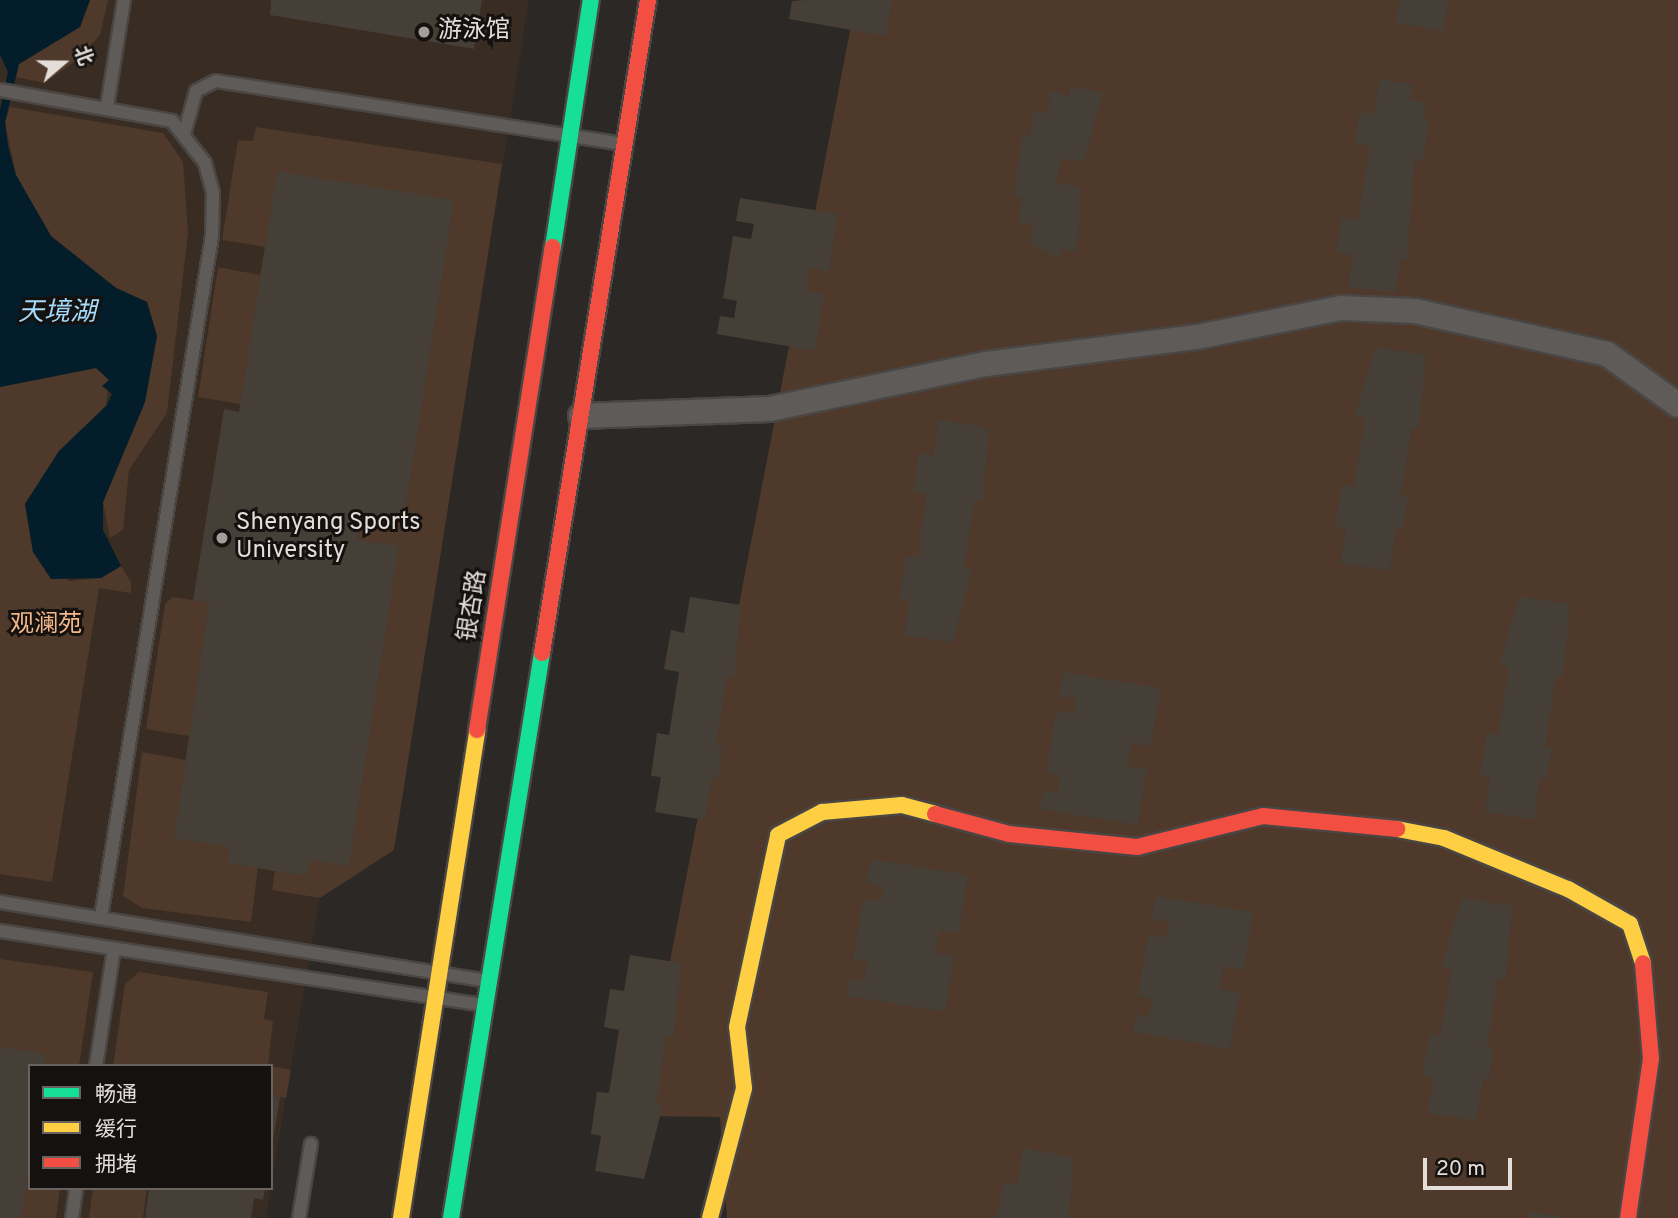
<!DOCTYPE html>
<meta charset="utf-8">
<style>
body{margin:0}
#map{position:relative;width:1678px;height:1218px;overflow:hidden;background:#2c2825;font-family:Overpass,"Noto Sans SC",sans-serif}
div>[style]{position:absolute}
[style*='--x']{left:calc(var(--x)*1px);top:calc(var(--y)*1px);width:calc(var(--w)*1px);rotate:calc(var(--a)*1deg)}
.built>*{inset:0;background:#382c23}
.green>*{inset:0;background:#4e392a}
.water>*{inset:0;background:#041d2b}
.building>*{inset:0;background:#463f38}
.roads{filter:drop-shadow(2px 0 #4a4644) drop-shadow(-2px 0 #4a4644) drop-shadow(0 2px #4a4644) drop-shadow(0 -2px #4a4644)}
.lane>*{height:12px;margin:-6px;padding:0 6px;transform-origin:6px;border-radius:6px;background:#5e5b58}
.street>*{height:24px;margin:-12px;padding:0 12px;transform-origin:12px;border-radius:12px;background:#5e5b58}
.fast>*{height:16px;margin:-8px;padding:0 8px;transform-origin:8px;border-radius:8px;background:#16e098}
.slow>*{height:16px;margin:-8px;padding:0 8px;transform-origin:8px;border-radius:8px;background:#ffcf43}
.jam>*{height:16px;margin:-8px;padding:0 8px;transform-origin:8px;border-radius:8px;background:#f24e42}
.dots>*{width:19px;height:19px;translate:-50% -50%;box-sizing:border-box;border:4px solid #15110f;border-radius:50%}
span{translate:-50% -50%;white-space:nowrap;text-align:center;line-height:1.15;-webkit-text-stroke:6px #15110f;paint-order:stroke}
.poi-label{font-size:24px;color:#e4dedb}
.left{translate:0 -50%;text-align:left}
.street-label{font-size:24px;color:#e4dedb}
.park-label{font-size:24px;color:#f2b78a}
.water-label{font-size:26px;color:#a3dafb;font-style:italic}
.legend{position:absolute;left:28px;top:1064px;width:245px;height:126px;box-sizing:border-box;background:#15110f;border:2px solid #686361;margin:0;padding:9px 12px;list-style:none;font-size:21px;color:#e4dedb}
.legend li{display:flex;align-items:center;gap:14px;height:35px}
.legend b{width:35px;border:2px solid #686361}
.north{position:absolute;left:28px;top:28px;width:70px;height:70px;-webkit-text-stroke:5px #15110f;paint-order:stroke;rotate:70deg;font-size:19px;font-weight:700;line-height:28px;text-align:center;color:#e4dedb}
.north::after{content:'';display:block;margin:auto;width:24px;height:32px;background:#e4dedb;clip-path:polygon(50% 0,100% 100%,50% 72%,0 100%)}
.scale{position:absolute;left:1423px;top:1158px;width:89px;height:32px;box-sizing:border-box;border:4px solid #e4dedb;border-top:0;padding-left:9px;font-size:21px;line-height:24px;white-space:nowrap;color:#e4dedb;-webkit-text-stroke:5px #15110f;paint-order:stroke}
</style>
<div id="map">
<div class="built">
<div style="clip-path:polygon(0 0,529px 0,394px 850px,321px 890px,271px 1186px,271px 1066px,30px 1066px,30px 1188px,271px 1188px,266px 1218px,0 1218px)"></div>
</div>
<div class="green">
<div style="clip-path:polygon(90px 0,108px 0,100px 35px,78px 59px,45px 83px,16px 77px,19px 64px,80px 27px)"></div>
<div style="clip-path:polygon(856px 0,1678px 0,1678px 1218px,727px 1218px,720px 1117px,640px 1116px)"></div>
<div style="clip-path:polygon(10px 107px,163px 133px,183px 162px,188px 233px,167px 413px,129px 470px,123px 530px,110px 538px,103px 502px,144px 404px,157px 336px,147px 302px,116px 288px,51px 236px,16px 175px,5px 122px)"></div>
<div style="clip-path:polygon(256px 127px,502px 164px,394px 850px,320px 898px,272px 890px,275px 871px,258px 868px,251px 922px,142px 908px,123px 896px,142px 752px,186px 760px,189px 736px,146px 729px,165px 604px,173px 597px,344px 624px,377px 427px,198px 397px,218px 267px,260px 275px,265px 247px,222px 240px,238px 140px,253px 141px)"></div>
<div style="clip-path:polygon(96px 368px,109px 380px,106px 406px,59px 451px,25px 504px,33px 552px,69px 581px,101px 578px,121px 566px,131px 582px,131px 593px,99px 588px,52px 882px,0 874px,0 387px)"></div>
<div style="clip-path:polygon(0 959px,93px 972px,79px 1066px,30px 1066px,30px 1188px,60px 1188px,56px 1218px,0 1218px)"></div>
<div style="clip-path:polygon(139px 972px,268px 992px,264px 1019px,273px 1021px,268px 1066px,113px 1066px,125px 984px)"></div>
<div style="clip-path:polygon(271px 1066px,291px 1070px,286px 1098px,271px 1095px)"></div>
<div style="clip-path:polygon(93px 1188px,147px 1188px,143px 1218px,89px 1218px)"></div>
</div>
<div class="water">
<div style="clip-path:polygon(0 0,90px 0,80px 27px,19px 64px,5px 122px,8px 146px,16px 175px,51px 236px,116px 288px,147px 302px,157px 336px,145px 402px,103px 502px,103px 530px,121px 566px,101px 578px,51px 579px,33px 552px,25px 504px,59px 451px,106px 406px,112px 394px,102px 386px,109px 380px,96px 368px,0 387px,0 110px,8px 72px,0 55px)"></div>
</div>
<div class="building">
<div style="clip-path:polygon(271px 0,482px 0,474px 49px,270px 15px)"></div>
<div style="clip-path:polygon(805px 0,892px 0,886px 36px,789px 19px,792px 1px)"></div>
<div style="clip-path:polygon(1399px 0,1448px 0,1444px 31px,1395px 23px)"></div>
<div style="clip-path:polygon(1379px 79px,1413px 84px,1410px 100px,1426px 103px,1424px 120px,1429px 121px,1423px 161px,1415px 160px,1407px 260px,1400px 259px,1396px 293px,1348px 287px,1352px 255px,1336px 253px,1341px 217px,1358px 220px,1369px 146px,1355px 144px,1359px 112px,1374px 114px)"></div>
<div style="clip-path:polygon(1070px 87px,1103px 92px,1084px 161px,1061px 159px,1056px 183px,1080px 187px,1079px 236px,1076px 252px,1063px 250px,1059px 258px,1029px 244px,1033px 223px,1018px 223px,1022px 197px,1013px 197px,1023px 134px,1029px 136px,1034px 111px,1048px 113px,1050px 90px,1069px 96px)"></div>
<div style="clip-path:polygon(277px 171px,454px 200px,404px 519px,362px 512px,358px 540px,399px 546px,349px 866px,309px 860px,307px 876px,227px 863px,230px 847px,174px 838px,209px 603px,193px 600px,224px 409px,239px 412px)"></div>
<div style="clip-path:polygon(740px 198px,838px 214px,829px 271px,809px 268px,806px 291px,824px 294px,815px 351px,717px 334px,720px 316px,734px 318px,737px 301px,723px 298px,733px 236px,751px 239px,754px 224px,736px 221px)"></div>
<div style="clip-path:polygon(1375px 347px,1426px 355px,1419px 429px,1412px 428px,1401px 496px,1408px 497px,1403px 529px,1396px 528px,1390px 571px,1340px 563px,1346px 528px,1335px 526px,1342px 484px,1354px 486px,1365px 418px,1355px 416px)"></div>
<div style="clip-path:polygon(939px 419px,989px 428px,983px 501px,975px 500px,964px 568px,972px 570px,953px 643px,904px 635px,909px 600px,899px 599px,906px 556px,917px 558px,927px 494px,913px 492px,919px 453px,933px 455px)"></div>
<div style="clip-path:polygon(1519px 596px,1570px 604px,1563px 678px,1556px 677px,1545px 746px,1552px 747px,1547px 779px,1540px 777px,1534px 820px,1485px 812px,1490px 777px,1480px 775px,1487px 733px,1498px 735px,1509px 667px,1499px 666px)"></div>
<div style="clip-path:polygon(690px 597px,741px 605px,734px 678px,727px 677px,716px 746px,723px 747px,718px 779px,712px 778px,705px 820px,655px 812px,661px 777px,651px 776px,657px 733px,669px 735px,679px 672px,664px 669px,671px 630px,684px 633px)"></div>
<div style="clip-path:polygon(1063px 672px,1161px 688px,1151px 746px,1132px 743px,1128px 766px,1147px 769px,1138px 825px,1040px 809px,1043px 791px,1057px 793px,1060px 775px,1046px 773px,1056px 711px,1074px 714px,1076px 699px,1059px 696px)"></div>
<div style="clip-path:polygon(871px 859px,968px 875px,959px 933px,939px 930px,936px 953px,955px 956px,945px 1012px,847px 996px,850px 978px,864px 980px,867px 962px,853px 960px,863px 898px,881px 901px,884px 886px,866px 882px)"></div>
<div style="clip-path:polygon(1156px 896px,1253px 912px,1244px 970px,1224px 966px,1220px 989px,1240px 992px,1230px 1049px,1133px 1032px,1136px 1014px,1149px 1017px,1152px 999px,1138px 996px,1148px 934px,1166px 938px,1169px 922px,1151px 919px)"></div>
<div style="clip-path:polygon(1462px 898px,1512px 906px,1506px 979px,1498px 978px,1487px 1047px,1494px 1048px,1489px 1080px,1483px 1079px,1476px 1121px,1427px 1113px,1433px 1078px,1422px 1077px,1429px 1034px,1440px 1036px,1451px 969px,1441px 967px)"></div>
<div style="clip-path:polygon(630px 955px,681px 963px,674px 1037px,667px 1035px,656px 1104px,663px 1105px,644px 1179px,595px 1171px,601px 1136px,591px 1134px,597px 1092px,609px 1093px,619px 1030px,604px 1027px,610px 989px,624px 991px)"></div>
<div style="clip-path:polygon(0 1047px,46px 1054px,44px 1066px,30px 1066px,30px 1161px,21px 1218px,0 1218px)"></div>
<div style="clip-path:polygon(271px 1095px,280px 1097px,273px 1140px,271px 1140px)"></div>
<div style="clip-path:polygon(1023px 1148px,1073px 1157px,1069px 1218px,997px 1218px,1003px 1182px,1017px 1184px)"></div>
<div style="clip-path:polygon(149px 1188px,265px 1188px,263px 1200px,254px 1198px,251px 1218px,145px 1218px)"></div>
<div style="clip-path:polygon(1530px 1211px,1562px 1217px,1562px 1218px,1529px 1218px)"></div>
</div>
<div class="roads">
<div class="lane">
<div style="--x:0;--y:90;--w:175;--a:10.2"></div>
<div style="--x:172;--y:121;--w:53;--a:51.8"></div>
<div style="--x:205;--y:163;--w:30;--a:75"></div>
<div style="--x:213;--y:192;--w:44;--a:91.3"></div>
<div style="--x:212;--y:236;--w:690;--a:99.26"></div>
<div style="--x:107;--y:107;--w:108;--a:-81"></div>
<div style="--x:185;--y:131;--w:41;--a:-74.6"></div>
<div style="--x:196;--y:91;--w:22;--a:-27"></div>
<div style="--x:216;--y:81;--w:411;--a:8.8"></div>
<div style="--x:0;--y:902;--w:495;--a:9.2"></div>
<div style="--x:0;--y:931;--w:490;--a:8.7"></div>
<div style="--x:96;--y:1066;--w:118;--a:-81.3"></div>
<div style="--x:72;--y:1218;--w:30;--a:-82"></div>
<div style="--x:299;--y:1218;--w:75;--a:-80.8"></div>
</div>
<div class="street">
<div style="--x:581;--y:416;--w:189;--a:-2.1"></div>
<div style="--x:770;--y:409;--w:221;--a:-11.8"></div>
<div style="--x:986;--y:364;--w:213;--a:-7.3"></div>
<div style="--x:1197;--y:337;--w:147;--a:-11.4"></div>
<div style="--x:1341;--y:308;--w:74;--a:2.3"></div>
<div style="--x:1415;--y:311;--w:197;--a:12.6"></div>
<div style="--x:1607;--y:354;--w:87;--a:35.7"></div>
</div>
<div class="fast">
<div style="--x:553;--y:247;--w:250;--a:-81.3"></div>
<div style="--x:451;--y:1218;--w:572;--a:-80.85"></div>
</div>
<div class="slow">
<div style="--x:1397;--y:829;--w:48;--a:10.8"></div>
<div style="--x:1444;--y:838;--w:134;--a:22.4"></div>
<div style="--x:1568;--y:889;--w:71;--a:29.4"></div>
<div style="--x:1630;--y:924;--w:41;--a:71.6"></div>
<div style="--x:401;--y:1218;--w:494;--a:-81.1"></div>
<div style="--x:710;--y:1218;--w:134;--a:-75.3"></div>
<div style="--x:744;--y:1088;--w:61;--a:-96.5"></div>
<div style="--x:737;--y:1027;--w:196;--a:-77.9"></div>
<div style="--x:778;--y:835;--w:50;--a:-27.6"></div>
<div style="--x:822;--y:812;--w:80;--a:-5"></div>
<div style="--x:902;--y:805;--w:34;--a:15"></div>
</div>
<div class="jam">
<div style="--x:542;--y:653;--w:662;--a:-80.78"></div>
<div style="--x:477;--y:730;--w:489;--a:-81.1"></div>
<div style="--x:935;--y:814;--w:77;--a:15.1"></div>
<div style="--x:1009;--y:834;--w:129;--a:5.8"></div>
<div style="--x:1137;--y:847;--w:130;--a:-13.8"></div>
<div style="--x:1263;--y:816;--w:135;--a:5.5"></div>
<div style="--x:1628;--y:1218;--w:161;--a:-81.8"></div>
<div style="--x:1651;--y:1059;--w:96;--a:-94.8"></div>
</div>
</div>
<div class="dots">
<div style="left:424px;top:32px;background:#a49e9b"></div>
<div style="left:222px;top:538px;background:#a49e9b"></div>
</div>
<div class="poi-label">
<span class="left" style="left:438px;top:32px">游泳馆</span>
<span class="left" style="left:236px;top:538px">Shenyang Sports<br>University</span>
</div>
<div class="street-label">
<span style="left:474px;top:606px;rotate:-81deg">银杏路</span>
</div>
<div class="park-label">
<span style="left:46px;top:626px">观澜苑</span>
</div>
<div class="water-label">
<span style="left:57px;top:314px">天境湖</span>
</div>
<ul class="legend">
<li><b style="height:9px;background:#16e098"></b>畅通</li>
<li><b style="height:9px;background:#ffcf43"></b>缓行</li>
<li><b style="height:9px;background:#f24e42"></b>拥堵</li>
</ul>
<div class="north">北</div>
<div class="scale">20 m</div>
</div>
